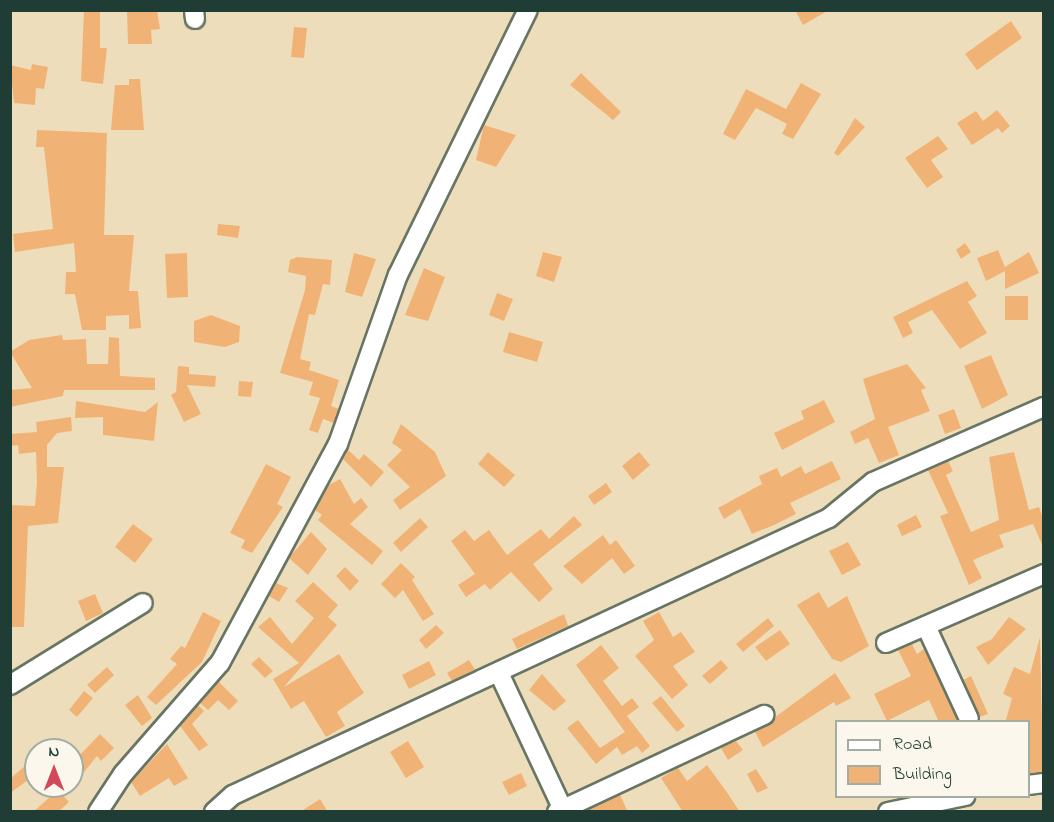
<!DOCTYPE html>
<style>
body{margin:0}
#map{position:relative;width:1054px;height:822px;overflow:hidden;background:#edb;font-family:"Indie Flower",sans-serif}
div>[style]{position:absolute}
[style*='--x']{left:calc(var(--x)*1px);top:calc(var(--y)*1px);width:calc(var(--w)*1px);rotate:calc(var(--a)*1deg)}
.building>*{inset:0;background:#f1b375}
.roads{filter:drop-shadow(2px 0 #677563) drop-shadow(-2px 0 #677563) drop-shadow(0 2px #677563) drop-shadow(0 -2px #677563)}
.minor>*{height:18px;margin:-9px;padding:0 9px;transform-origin:9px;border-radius:9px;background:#fff}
span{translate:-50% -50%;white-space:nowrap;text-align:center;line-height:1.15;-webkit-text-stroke:4.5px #fbf7ec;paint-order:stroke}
.frame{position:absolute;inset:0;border:12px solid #1f3d34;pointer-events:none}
.legend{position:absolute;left:835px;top:720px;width:195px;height:78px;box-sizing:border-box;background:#fbf7ec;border:2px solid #a3ada2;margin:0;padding:8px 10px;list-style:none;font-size:18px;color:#1f3d34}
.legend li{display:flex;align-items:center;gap:12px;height:30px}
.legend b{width:30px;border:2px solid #a3ada2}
.north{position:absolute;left:24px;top:738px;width:60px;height:60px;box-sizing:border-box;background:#fbf7ec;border:2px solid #a3ada2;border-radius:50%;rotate:0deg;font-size:16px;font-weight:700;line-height:24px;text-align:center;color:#1f3d34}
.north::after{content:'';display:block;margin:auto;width:21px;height:27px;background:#d1495b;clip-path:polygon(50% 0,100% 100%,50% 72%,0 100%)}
</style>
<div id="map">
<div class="building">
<div style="clip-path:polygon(84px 10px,100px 10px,100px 48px,107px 48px,103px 84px,81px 81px)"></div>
<div style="clip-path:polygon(127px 10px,157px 10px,160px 29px,151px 30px,152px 44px,128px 44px)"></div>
<div style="clip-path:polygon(795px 10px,829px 10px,803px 25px)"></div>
<div style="clip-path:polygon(1011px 21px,1022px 38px,977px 70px,965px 54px)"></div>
<div style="clip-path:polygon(294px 27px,307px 28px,304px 58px,291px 57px)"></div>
<div style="clip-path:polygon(32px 64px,48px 67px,44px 89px,36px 88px,35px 105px,14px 103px,10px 65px,31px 70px)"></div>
<div style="clip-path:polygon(581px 73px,621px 112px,613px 120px,570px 85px)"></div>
<div style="clip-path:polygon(129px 79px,140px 79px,144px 130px,111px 130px,115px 85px,129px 85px)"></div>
<div style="clip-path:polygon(801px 83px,821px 94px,793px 139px,782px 134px,787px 124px,756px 108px,735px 140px,723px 134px,746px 89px,786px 109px)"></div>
<div style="clip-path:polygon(997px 110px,1010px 126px,1002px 133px,998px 128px,972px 145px,957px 123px,976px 111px,983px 121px)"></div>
<div style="clip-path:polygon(855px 118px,865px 127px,838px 156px,834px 153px)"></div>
<div style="clip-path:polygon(484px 125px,516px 135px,496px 167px,476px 160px)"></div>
<div style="clip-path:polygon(37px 130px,107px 133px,104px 235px,134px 235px,129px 291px,138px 291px,141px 328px,129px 329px,129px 315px,106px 316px,106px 330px,82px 330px,75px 294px,65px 294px,66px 272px,76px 272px,74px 243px,15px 252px,13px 234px,53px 229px,44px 147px,36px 147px)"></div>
<div style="clip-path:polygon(938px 136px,948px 149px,931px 160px,943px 177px,927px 188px,905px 158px)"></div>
<div style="clip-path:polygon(218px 224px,240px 226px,238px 238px,217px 235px)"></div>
<div style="clip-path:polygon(965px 243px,971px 252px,961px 259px,956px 250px)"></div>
<div style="clip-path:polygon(998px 250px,1005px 267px,1029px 252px,1039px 273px,1005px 289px,1005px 271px,986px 281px,977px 258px)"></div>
<div style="clip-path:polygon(543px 252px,562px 257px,554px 282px,536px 276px)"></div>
<div style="clip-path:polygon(187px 253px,188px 297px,167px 298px,165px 254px)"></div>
<div style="clip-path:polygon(354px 253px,376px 259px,362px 297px,345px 292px)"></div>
<div style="clip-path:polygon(297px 257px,332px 260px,330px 285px,323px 284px,315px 315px,309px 314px,300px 359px,311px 362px,309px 370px,339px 380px,331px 406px,339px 409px,334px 423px,323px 419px,318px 433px,309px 430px,320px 398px,309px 395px,313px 382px,280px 373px,305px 290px,306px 276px,288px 272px,290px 260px)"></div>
<div style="clip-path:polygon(424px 268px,445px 277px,428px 321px,405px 315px)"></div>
<div style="clip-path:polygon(967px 281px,977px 296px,968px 302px,987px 333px,960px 349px,932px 310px,908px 322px,913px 333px,903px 338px,893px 317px)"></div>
<div style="clip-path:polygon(497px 293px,513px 299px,504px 321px,489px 315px)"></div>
<div style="clip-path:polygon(1005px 296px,1028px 296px,1028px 320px,1005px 320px)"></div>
<div style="clip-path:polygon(211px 315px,240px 326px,239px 342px,225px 347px,194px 342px,194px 321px)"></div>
<div style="clip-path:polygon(509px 332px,543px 342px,537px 362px,503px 352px)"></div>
<div style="clip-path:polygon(62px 335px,63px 340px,86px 339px,87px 364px,108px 364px,109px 337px,119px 338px,120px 376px,155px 378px,155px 390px,64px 390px,63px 396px,10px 407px,10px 390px,32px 388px,10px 352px,29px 340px)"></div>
<div style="clip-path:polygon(991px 355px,1008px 395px,982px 409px,964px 366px)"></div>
<div style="clip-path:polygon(907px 364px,926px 388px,921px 390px,930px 411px,888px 427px,899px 455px,879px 463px,868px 438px,855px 444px,850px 432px,875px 419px,863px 379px)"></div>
<div style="clip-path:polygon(178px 366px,189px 367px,189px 374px,216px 376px,215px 387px,187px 385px,201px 414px,184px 422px,171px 395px,176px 392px)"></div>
<div style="clip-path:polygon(239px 381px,253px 382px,251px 397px,238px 396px)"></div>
<div style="clip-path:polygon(824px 400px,835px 422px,782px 450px,774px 433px,804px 419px,801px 411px)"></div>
<div style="clip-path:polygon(76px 401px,145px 412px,158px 402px,154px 441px,103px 435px,103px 417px,75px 418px)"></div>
<div style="clip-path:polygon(954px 409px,961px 428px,945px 434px,938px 415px)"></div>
<div style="clip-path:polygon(71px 417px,72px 431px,57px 433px,47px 445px,47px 467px,64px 467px,58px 523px,28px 526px,24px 627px,10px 627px,10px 505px,35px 506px,37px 482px,36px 452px,19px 454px,18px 445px,10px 446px,10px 434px,37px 432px,36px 422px)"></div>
<div style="clip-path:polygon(401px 424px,435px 452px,446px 476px,400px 510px,393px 500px,410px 487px,387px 465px,402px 450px,392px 443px)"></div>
<div style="clip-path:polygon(348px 450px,359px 460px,364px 454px,384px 472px,371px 487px,343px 459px)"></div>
<div style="clip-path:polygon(488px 452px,515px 475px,504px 487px,478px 464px)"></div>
<div style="clip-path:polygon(639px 452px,650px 465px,633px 480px,622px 466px)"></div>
<div style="clip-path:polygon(1014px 452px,1029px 510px,1039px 507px,1044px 522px,1044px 549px,1033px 524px,999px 535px,1004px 547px,973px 560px,982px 578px,969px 585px,940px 516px,948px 513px,928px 470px,948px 461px,953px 471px,946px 475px,971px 532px,999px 520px,989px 457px)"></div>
<div style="clip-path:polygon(832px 461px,841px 479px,790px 503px,796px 514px,774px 525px,752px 534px,740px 509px,724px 519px,718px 508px,762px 484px,759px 476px,777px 468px,781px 477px,801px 466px,805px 474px)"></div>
<div style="clip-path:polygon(266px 464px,291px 477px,277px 504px,283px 507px,252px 553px,241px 548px,245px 540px,230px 533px)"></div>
<div style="clip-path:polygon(340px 479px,354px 504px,361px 498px,368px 507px,350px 524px,383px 551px,372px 565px,318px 520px,322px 515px,315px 510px,329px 485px)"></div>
<div style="clip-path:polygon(606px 483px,612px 492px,594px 505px,588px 496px)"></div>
<div style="clip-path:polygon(916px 515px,922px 527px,902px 536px,897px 525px)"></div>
<div style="clip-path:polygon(574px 516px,582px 525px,533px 564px,553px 589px,539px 602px,511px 572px,490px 590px,485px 584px,466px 597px,458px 585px,475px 574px,451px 541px,465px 530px,474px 541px,489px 530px,507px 555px,541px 529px,549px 539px)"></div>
<div style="clip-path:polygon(420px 518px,428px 527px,401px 552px,393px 543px)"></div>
<div style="clip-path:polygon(133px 524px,153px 539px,135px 563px,115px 547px)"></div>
<div style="clip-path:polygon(311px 532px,327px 549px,308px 575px,289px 558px)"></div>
<div style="clip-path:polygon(603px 535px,610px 545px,616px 540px,635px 566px,624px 574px,612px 558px,582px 584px,563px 566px)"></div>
<div style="clip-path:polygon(848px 542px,861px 565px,842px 575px,829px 551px)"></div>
<div style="clip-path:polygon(401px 563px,415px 577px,412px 580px,434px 614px,423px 621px,403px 590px,395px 598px,381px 584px)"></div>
<div style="clip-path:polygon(345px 567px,359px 581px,350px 591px,336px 576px)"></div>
<div style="clip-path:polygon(313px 582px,338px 605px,328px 617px,337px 625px,284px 687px,339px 654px,364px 693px,337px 712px,345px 726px,326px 737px,304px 701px,291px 709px,273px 679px,299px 663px,258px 627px,270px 617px,292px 644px,314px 618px,295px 601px)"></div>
<div style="clip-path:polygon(276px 583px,288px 588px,279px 602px,269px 596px)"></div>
<div style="clip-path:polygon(819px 592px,828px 608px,847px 596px,869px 646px,841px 662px,832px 659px,797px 605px)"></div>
<div style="clip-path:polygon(95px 594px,103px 613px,86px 621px,78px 601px)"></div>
<div style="clip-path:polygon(203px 612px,221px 621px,202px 662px,156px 705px,147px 697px,177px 664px,170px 659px,181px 646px,185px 648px)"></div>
<div style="clip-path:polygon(659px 612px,673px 637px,681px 632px,695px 652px,673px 666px,688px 685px,672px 699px,635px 656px,654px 640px,643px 621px)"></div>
<div style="clip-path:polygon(564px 614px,568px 626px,517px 649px,512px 639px)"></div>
<div style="clip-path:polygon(1009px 617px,1026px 629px,988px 665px,976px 647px,992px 639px)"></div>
<div style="clip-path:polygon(768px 618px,774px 626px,743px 652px,736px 644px)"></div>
<div style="clip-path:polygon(436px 625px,444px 633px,426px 649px,419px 640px)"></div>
<div style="clip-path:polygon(780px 630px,790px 644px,766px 661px,755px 647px)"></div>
<div style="clip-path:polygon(1040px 637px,1043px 772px,1029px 774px,1029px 722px,1006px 720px,1012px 698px,1003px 694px,1014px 667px,1030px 674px)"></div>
<div style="clip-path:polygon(912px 644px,917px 654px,924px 649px,958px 722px,939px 722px,929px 700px,887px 721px,874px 694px,911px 676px,898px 650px)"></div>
<div style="clip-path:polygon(601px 645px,619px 668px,603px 681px,622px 706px,632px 698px,639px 707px,627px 716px,650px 746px,642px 753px,637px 746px,622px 755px,617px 747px,596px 764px,567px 728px,578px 720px,600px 748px,625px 732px,576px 665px)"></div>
<div style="clip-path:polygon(259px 657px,273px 671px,265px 678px,251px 664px)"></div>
<div style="clip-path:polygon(469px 660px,475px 670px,452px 681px,447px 673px)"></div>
<div style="clip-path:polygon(721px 660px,728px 668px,710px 684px,702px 676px)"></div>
<div style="clip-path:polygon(429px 661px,436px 675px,409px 689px,402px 675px)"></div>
<div style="clip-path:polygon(107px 667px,114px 675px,95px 693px,87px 685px)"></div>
<div style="clip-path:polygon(835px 673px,851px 698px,836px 706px,834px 702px,763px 747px,755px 732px)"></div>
<div style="clip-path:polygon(542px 674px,566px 701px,554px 711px,529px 690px)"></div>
<div style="clip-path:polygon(971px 676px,988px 714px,980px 717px,963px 680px)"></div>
<div style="clip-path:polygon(219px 682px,238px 701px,229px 710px,218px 700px,208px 710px,200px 703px)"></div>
<div style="clip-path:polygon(84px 691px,93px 698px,77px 717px,69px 710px)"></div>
<div style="clip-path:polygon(138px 695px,152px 718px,142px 726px,125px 705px)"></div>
<div style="clip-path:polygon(661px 696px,685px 726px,677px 732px,652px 703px)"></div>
<div style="clip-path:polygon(198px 705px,204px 711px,192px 724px,208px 745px,199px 751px,180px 726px)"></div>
<div style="clip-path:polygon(100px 734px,114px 748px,101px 761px,97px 756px,72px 787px,72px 763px)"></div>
<div style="clip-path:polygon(408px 741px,424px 767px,406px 778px,390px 752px)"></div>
<div style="clip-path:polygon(736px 741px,743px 750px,728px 760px,721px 748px)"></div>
<div style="clip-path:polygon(167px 744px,188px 778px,174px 786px,169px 778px,140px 796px,131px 782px)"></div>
<div style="clip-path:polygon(26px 765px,35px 775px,10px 793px,10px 779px)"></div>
<div style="clip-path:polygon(707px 765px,726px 791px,740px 812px,683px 812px,661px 778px,678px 768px,687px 781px)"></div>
<div style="clip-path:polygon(756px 769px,768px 788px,757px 793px,747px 774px)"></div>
<div style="clip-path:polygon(521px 773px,527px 786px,509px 795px,502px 782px)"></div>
<div style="clip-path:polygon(58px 790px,69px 802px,58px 812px,33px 812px)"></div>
<div style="clip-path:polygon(620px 795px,628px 812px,587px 812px,587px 810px)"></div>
<div style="clip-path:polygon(320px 799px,328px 812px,300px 812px)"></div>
</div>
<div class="roads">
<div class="minor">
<div style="--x:194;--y:10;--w:9;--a:84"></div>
<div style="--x:926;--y:626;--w:102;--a:65.2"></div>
<div style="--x:886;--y:643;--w:172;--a:-23.6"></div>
<div style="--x:499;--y:673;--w:153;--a:64.9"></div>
<div style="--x:10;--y:685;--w:156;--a:-31.7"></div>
<div style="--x:1028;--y:785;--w:16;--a:-7"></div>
<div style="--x:98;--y:812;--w:45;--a:-56.7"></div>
<div style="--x:123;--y:774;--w:147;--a:-48.9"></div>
<div style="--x:220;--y:663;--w:249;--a:-61.7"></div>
<div style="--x:338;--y:444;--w:179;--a:-70.5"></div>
<div style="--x:398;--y:275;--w:295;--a:-63.9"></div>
<div style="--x:214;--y:812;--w:25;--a:-42"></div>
<div style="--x:233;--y:795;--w:657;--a:-24.93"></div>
<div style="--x:829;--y:518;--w:57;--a:-39.3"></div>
<div style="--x:873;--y:482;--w:187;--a:-23.7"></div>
<div style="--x:557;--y:812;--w:229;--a:-25.1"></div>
<div style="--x:888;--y:812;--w:79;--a:-11.7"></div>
</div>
</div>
<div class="frame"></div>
<ul class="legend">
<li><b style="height:8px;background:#fff"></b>Road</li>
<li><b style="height:16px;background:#f1b375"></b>Building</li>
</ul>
<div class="north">N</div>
</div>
